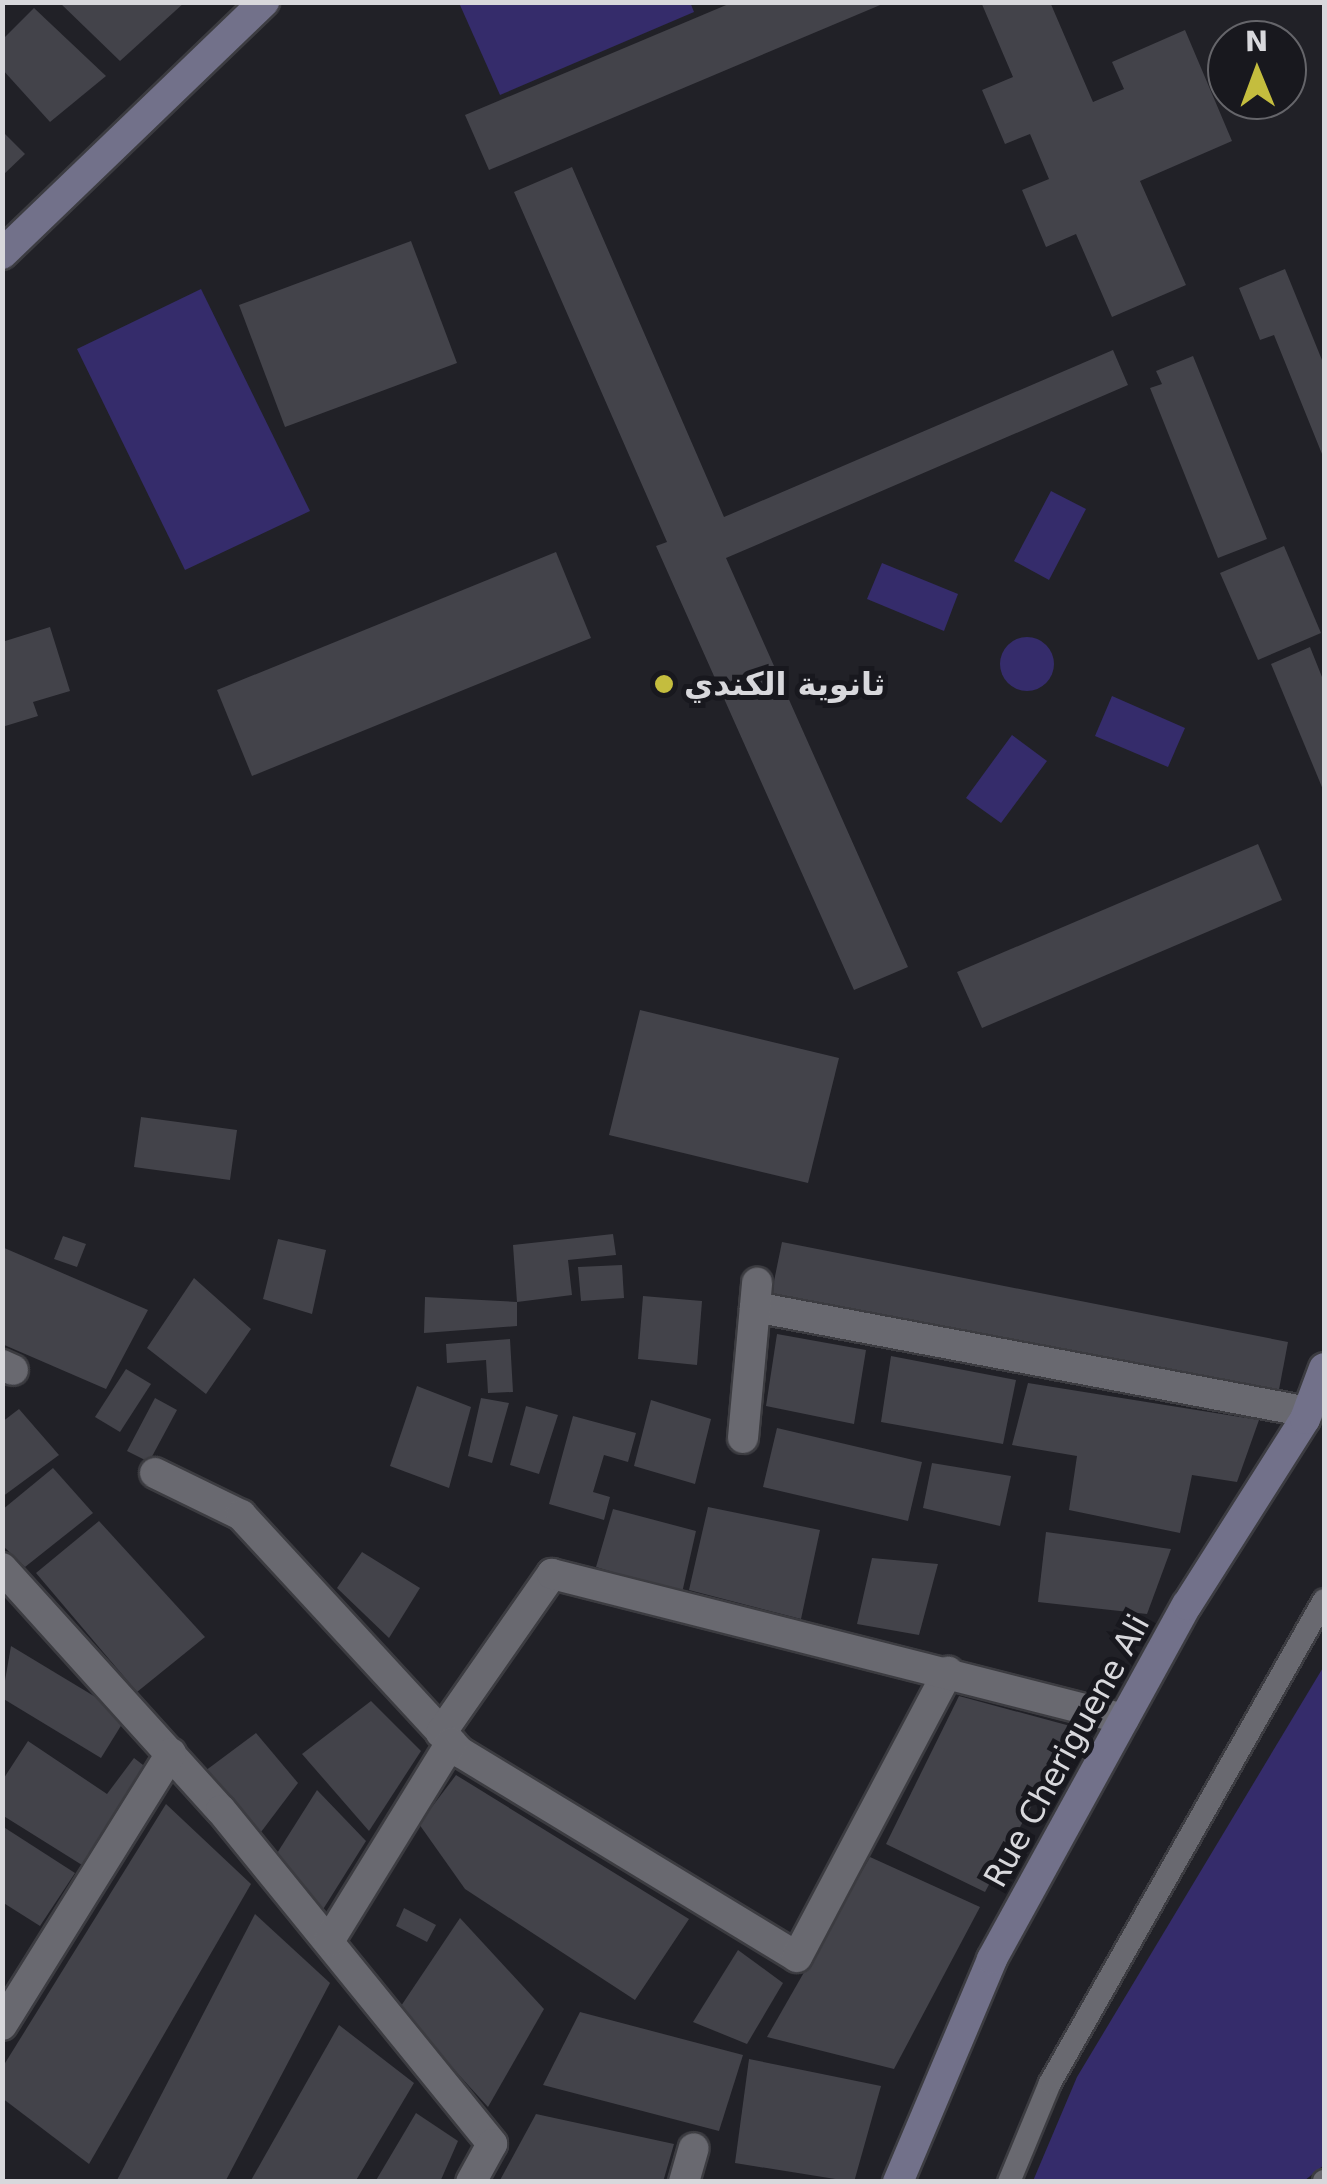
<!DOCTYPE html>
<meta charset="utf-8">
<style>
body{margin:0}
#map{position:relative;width:1327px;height:2184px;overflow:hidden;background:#212127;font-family:"DejaVu Sans","Noto Naskh Arabic",sans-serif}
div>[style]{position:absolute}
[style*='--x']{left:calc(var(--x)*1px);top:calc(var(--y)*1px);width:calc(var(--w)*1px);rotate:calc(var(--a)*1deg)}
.green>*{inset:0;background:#352c6b}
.round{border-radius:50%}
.building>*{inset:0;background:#43434a}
.roads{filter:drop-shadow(2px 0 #3c3c41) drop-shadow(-2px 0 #3c3c41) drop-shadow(0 2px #3c3c41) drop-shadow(0 -2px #3c3c41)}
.lane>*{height:22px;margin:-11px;padding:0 11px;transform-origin:11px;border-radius:11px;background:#696970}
.street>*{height:30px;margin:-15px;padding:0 15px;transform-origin:15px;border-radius:15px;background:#696970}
.secondary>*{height:30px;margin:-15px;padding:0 15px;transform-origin:15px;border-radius:15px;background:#72718a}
.dots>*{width:28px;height:28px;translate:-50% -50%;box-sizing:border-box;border:5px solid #18181e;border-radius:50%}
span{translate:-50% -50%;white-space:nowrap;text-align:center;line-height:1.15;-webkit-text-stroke:10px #18181e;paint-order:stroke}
.poi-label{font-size:32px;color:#d8d8dc;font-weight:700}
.left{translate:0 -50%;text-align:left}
.street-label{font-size:32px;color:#d8d8dc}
.frame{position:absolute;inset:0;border:5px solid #d8d8dc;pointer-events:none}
.north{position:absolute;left:1207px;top:20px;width:100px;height:100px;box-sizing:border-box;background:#18181e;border:2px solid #65656a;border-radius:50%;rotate:359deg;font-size:28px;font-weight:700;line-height:40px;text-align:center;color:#d8d8dc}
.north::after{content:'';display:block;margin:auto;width:35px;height:45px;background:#c4bd3e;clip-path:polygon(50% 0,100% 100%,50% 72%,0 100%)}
</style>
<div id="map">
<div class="green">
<div style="clip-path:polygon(690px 2px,694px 12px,500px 95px,460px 5px)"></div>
<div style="clip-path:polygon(201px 289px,310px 511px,185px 570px,77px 349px)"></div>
<div style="clip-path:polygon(1051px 491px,1086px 509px,1049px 580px,1014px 561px)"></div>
<div style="clip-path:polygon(882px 563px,958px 594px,944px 631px,867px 599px)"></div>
<div class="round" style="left:1000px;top:637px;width:54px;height:54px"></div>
<div style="clip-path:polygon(1112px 696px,1185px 728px,1168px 767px,1095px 736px)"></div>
<div style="clip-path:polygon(1012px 735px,1047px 761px,1001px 823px,966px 798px)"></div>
<div style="clip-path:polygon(1324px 1666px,1324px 2165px,1304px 2181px,1033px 2181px,1077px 2077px)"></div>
</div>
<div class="building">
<div style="clip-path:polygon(59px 2px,185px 2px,120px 61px)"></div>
<div style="clip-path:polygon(981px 2px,1050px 2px,1093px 102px,1124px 89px,1112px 62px,1185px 30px,1232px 141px,1140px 181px,1186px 285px,1112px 317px,1076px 234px,1046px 247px,1022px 190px,1049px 179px,1030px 134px,1005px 144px,982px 90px,1013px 77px)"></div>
<div style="clip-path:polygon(731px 3px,885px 3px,489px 170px,465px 115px)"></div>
<div style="clip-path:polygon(34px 8px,106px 76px,50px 122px,2px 69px,2px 40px)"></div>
<div style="clip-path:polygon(2px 131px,25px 154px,2px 176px)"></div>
<div style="clip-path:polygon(572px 167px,724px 517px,1113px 350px,1128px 385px,726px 558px,908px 967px,854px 990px,656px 546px,667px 542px,514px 192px)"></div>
<div style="clip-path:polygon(411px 241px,457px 363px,285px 427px,239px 305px)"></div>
<div style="clip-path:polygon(1285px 269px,1324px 365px,1324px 459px,1274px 335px,1260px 340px,1239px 288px)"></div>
<div style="clip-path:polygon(1193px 356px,1267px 539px,1218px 558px,1150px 388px,1162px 384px,1156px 371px)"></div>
<div style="clip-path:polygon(1284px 546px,1321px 633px,1258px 660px,1220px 573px)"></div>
<div style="clip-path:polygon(556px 552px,591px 638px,252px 776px,217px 690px)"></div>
<div style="clip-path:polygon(50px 627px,70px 691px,33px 702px,38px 716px,2px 727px,2px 642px)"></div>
<div style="clip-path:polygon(1310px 647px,1324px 682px,1324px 792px,1271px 664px)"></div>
<div style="clip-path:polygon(1258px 844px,1282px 900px,982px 1028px,957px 972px)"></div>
<div style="clip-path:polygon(640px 1010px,839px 1058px,808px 1183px,609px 1135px)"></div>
<div style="clip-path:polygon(141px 1117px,237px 1130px,230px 1180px,134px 1167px)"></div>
<div style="clip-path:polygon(613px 1234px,616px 1255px,568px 1260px,572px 1295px,517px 1302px,513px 1245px)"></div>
<div style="clip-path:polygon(63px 1236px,86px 1244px,77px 1267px,54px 1259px)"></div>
<div style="clip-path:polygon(278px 1239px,326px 1250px,312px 1314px,263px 1299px)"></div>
<div style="clip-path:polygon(782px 1242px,1288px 1342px,1278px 1395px,771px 1296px)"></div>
<div style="clip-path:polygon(2px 1247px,148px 1310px,106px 1389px,2px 1344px)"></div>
<div style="clip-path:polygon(622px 1265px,624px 1298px,581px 1301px,578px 1267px)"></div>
<div style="clip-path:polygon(194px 1278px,251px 1329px,206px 1394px,147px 1348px)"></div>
<div style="clip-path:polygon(643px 1296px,702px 1301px,697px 1365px,638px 1359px)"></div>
<div style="clip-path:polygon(425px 1297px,517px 1302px,517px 1326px,424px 1333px)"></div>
<div style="clip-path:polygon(777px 1334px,866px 1350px,854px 1424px,766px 1406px)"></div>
<div style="clip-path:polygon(510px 1339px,513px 1392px,488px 1393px,486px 1360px,447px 1363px,446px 1344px)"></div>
<div style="clip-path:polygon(891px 1356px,1016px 1380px,1003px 1444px,881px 1422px)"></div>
<div style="clip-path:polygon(126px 1369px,151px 1384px,120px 1432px,95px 1417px)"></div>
<div style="clip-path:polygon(1028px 1383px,1259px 1420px,1237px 1482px,1192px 1475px,1180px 1533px,1069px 1510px,1077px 1456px,1012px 1445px)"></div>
<div style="clip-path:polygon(417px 1386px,471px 1407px,449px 1488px,390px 1466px)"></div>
<div style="clip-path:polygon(155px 1398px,177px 1410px,149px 1462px,127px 1451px)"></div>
<div style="clip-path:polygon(481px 1398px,509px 1403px,492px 1463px,468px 1456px)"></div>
<div style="clip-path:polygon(651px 1400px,711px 1419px,695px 1484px,634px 1466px)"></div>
<div style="clip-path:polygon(526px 1406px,558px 1415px,539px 1474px,510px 1465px)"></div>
<div style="clip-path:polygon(19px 1409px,59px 1455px,2px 1497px,2px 1422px)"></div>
<div style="clip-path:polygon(573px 1416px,636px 1433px,628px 1462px,604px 1455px,593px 1492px,610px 1497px,604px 1520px,549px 1504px)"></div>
<div style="clip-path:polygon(777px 1428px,922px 1462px,908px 1521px,763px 1487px)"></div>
<div style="clip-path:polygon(932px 1463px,1011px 1476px,1000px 1526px,923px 1508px)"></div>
<div style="clip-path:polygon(53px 1468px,93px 1513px,25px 1567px,2px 1545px,2px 1510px)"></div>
<div style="clip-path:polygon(708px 1507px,820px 1530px,801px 1619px,689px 1590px)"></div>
<div style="clip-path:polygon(613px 1509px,696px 1531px,682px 1593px,596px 1567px)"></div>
<div style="clip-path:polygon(99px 1521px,205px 1637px,137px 1692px,36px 1573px)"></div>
<div style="clip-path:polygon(1046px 1532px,1171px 1549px,1147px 1614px,1038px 1602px)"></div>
<div style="clip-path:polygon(362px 1552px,420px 1588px,389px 1638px,337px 1588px)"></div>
<div style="clip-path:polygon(872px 1558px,938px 1564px,919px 1635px,857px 1624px)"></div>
<div style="clip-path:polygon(11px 1646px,127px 1716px,101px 1758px,2px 1698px)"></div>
<div style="clip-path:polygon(959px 1696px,1074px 1727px,985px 1892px,886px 1844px)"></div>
<div style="clip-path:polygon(371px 1701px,421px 1751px,369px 1831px,302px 1754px)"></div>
<div style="clip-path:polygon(256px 1733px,298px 1783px,258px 1836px,205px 1771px)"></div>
<div style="clip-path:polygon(28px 1741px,107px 1794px,134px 1758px,165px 1782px,119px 1812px,82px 1865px,2px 1815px,2px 1781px)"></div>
<div style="clip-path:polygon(456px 1775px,689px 1919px,635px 2000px,465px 1889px,419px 1824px)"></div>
<div style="clip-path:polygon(317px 1790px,366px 1841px,322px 1911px,274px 1858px)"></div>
<div style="clip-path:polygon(166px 1804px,251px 1884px,89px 2164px,2px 2098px,2px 2068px)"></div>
<div style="clip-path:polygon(2px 1826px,75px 1873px,40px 1926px,2px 1902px)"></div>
<div style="clip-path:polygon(870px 1857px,980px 1907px,894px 2069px,767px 2037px)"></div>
<div style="clip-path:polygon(404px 1908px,436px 1925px,427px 1942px,396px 1926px)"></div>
<div style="clip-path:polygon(255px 1914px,330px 1983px,225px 2182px,116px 2182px)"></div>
<div style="clip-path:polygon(460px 1918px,544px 2009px,488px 2107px,399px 2009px)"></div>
<div style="clip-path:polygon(738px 1950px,783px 1983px,747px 2044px,693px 2022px)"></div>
<div style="clip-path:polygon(580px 2012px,743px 2055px,719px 2131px,543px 2085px)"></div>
<div style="clip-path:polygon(339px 2025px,414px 2083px,355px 2182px,250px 2182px)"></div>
<div style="clip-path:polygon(749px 2059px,881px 2086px,854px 2182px,735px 2163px)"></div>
<div style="clip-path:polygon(416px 2113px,458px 2141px,440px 2182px,375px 2182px)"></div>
<div style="clip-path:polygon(536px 2114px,674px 2144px,663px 2182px,499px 2182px)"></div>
</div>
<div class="roads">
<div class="lane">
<div style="--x:1009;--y:2182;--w:107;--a:-67.5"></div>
<div style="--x:1050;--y:2083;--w:555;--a:-60.43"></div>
<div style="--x:1324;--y:2182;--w:1;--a:-90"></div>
</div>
<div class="street">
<div style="--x:755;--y:1307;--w:563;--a:10.75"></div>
<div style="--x:2;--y:1365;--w:12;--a:24"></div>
<div style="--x:743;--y:1438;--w:156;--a:-84.8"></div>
<div style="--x:155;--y:1473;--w:96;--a:26"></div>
<div style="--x:241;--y:1515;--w:323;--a:47.3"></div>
<div style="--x:460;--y:1752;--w:394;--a:31.3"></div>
<div style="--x:797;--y:1957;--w:323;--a:-62.1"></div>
<div style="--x:2;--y:1568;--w:326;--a:47.9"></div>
<div style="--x:221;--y:1810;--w:430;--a:50.9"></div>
<div style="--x:492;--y:2144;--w:43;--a:118.9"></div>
<div style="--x:441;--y:1733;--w:194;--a:-55.1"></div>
<div style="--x:552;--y:1574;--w:590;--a:14.22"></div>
<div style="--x:329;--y:1941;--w:233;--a:-58.4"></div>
<div style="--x:2;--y:2025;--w:320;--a:-58.1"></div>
<div style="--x:684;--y:2182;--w:35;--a:-74"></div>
</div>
<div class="secondary">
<div style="--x:2;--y:254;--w:364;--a:-43.9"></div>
<div style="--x:898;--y:2182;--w:242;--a:-67.1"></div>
<div style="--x:992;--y:1959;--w:404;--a:-61.2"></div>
<div style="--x:1187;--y:1605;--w:220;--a:-57.6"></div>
<div style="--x:1305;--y:1419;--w:54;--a:-69.6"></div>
</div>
</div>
<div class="dots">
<div style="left:664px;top:684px;background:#c4bd3e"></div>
</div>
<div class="poi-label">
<span class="left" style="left:684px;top:684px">ثانوية الكندي</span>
</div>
<div class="street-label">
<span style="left:1067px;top:1751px;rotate:-61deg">Rue Cheriguene Ali</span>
</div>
<div class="frame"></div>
<div class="north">N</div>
</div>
